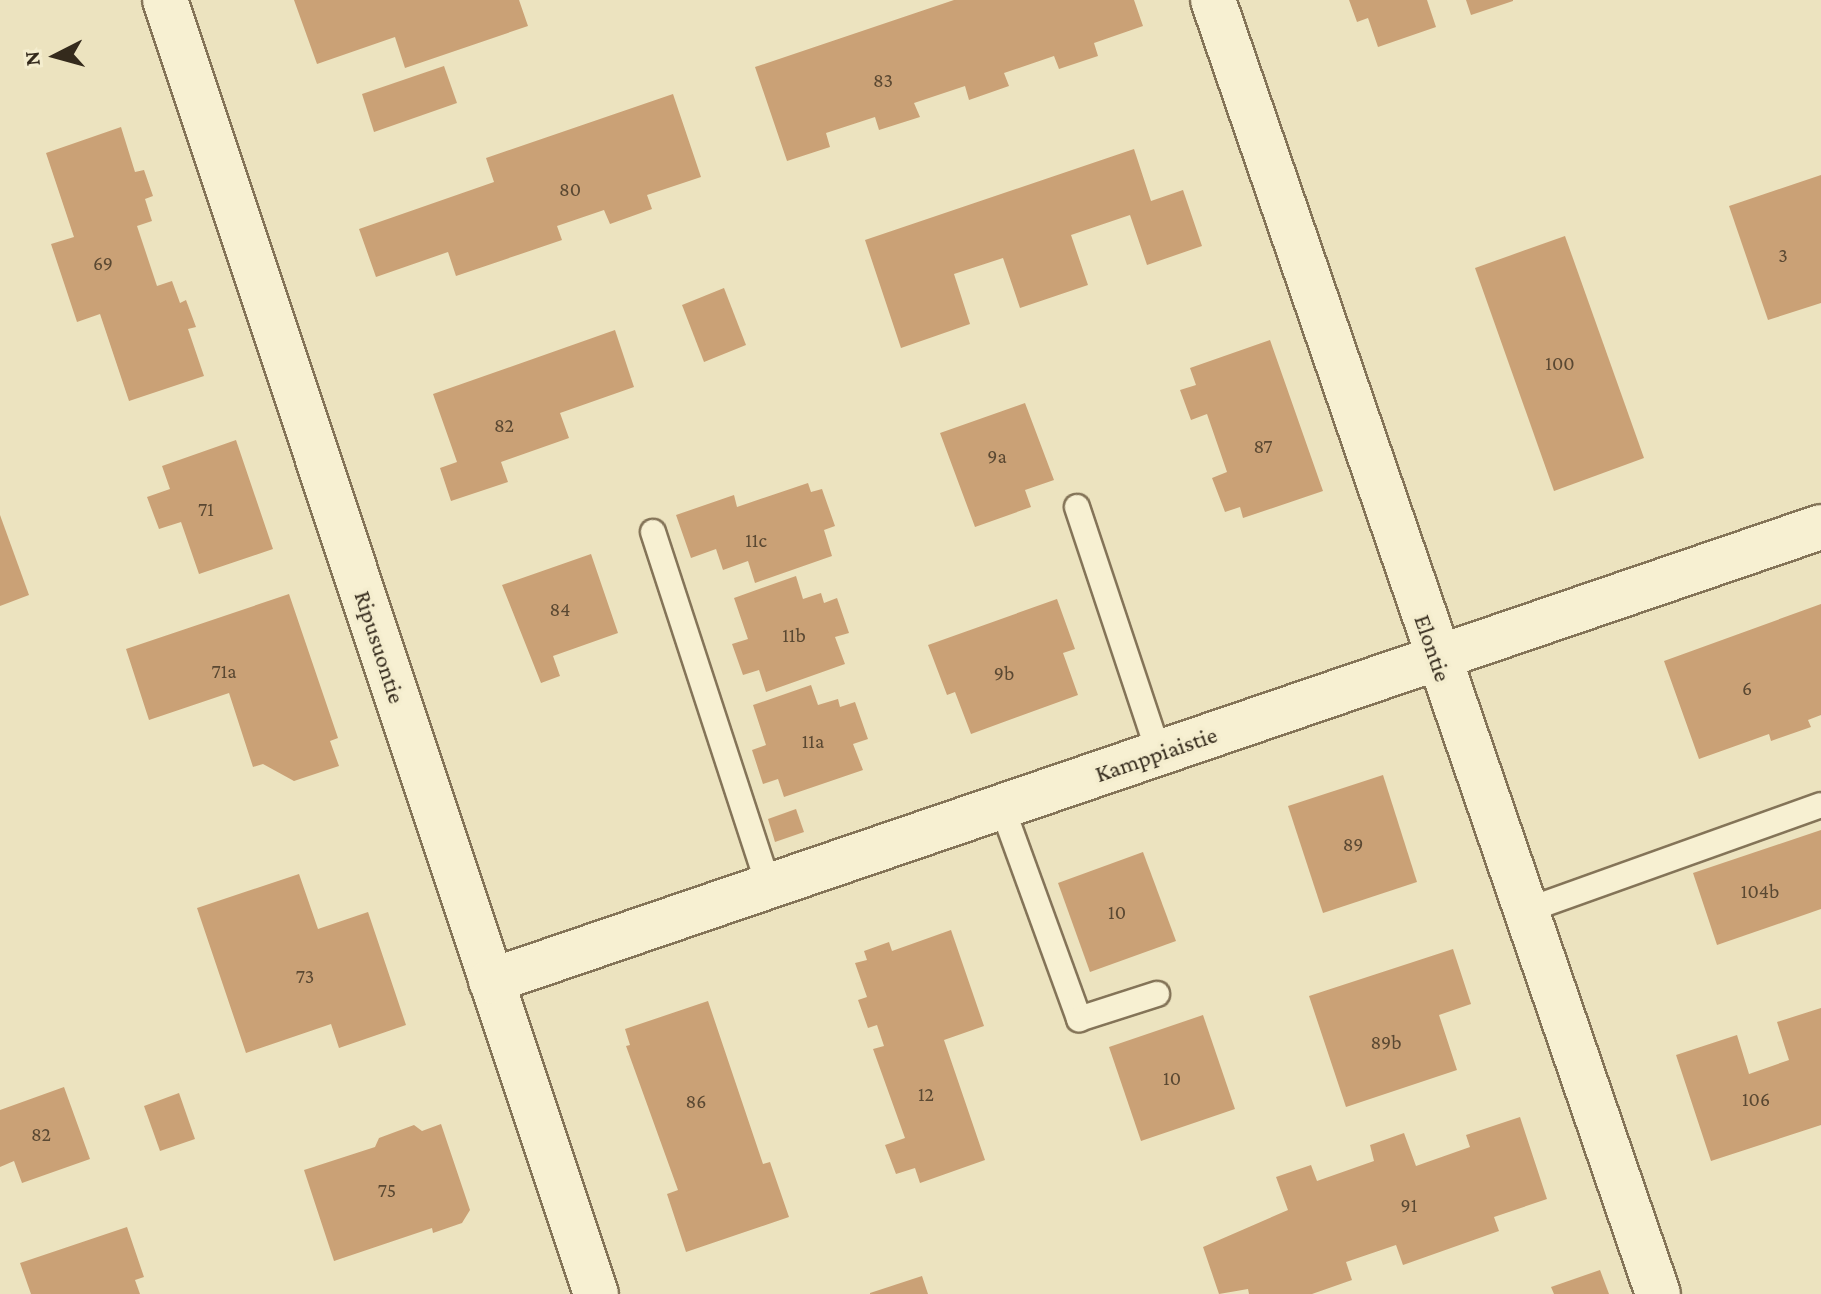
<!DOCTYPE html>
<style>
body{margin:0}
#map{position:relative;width:1821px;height:1294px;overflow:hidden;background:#ece3bf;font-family:"Crimson Pro",serif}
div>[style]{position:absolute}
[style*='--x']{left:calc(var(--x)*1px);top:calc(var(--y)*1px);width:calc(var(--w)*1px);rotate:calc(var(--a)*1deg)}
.building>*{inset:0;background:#caa176}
.roads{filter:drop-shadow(2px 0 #847458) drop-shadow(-2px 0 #847458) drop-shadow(0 2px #847458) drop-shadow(0 -2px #847458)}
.lane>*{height:24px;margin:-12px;padding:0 12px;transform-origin:12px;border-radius:12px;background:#f7f0d2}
.street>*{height:44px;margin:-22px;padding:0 22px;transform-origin:22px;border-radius:22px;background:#f7f0d2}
span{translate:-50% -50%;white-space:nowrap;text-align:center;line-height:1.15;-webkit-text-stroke:7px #f4edce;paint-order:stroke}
.number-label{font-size:20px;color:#5a4832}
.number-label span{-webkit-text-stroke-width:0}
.street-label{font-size:24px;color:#342a1c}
.north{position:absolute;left:16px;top:16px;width:80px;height:80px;-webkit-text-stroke:6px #f4edce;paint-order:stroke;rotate:264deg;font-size:22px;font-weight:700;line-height:32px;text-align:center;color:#342a1c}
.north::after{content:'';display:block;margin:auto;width:28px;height:36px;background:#342a1c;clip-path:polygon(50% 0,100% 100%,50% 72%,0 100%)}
</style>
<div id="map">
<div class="building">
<div style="clip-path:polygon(294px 0,519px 0,528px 26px,405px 68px,395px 37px,317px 64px)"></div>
<div style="clip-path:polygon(954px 0,1134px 0,1143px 26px,1094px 43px,1098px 56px,1059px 69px,1054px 56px,1004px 73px,1009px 86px,969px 100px,965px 86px,914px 103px,920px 117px,879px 130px,875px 117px,826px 133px,830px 147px,787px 161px,755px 67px)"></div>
<div style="clip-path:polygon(1349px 0,1427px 0,1436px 27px,1378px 47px,1368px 18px,1357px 22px)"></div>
<div style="clip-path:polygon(1466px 0,1513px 0,1513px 1px,1471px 15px)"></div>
<div style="clip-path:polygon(444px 66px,457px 103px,374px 132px,362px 94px)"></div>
<div style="clip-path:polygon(673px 94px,701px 177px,647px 195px,652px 209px,610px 224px,604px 210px,557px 226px,562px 240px,456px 276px,448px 252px,376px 277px,359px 229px,494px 182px,486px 158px)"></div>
<div style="clip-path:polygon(121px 127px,135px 172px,144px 170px,153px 196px,145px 199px,152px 221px,137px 226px,157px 286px,172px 281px,180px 303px,186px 300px,196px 327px,188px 329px,204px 376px,129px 401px,100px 314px,77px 322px,51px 244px,74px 237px,46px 153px)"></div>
<div style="clip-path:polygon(1134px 149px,1151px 201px,1183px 190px,1202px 246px,1147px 265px,1130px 215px,1071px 235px,1088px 285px,1020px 308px,1003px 258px,954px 274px,970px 324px,901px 348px,865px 240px)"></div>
<div style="clip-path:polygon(1821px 175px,1821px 303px,1768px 320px,1729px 206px)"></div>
<div style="clip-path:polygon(1565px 236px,1644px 458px,1554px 491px,1475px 268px)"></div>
<div style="clip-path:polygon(724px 288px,746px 345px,704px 362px,682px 305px)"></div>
<div style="clip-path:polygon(615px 330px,634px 387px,560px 413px,569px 438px,501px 462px,508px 482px,451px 501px,440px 468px,457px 462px,433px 394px)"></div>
<div style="clip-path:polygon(1270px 340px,1323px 491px,1243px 518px,1240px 507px,1225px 512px,1212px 478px,1227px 472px,1207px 414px,1191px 420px,1180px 390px,1196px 385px,1190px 368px)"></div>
<div style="clip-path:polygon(1025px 403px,1054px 480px,1025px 490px,1031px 507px,975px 527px,940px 433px)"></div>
<div style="clip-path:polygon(236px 440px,273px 549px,199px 574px,181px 522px,159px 529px,147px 497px,170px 489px,162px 466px)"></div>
<div style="clip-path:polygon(808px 483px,811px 492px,822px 489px,835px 526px,824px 530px,832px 556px,755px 583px,748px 561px,723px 570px,716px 549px,691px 558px,676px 515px,734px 495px,737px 507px)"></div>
<div style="clip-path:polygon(0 515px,29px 595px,0 606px)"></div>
<div style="clip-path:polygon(591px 554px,618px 633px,553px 656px,560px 676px,541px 683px,502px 585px)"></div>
<div style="clip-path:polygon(796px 576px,803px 599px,821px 593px,824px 603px,837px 598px,849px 633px,835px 637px,845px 664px,766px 692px,759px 670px,743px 675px,732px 644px,748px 639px,734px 598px)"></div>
<div style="clip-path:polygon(289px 594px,338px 738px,330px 741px,339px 766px,294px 781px,263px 764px,253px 767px,229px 693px,149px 720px,126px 649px)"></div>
<div style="clip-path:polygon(1057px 599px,1075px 649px,1063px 653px,1078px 695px,971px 734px,955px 692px,947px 695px,928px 645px)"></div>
<div style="clip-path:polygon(1821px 604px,1821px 715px,1808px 720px,1811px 727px,1771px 741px,1769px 734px,1699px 759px,1664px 661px)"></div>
<div style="clip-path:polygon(811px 685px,818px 705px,838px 699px,840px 707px,855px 702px,868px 739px,853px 744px,863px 770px,784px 797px,778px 779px,763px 784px,752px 750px,766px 745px,753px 705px)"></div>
<div style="clip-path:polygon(1383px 775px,1417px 882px,1323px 913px,1288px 806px)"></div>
<div style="clip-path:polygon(796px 809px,804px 832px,775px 842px,768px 819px)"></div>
<div style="clip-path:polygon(1821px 830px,1821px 909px,1717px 945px,1693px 873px)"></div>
<div style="clip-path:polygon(1143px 852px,1176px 941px,1090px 972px,1058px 883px)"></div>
<div style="clip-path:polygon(299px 874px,318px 929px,368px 912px,406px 1025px,339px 1048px,331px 1024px,246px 1053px,197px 908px)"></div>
<div style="clip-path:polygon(951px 930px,984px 1026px,944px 1040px,985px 1160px,920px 1183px,915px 1168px,896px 1174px,885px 1145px,905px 1138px,873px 1049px,884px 1046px,877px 1025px,868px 1028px,858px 1000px,867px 997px,855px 963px,867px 960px,864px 951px,889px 942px,892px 951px)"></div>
<div style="clip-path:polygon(1453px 949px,1471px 1004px,1439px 1015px,1457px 1070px,1346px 1107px,1309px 996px)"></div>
<div style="clip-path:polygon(708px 1001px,763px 1164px,770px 1162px,789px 1217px,686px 1252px,667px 1194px,678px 1190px,626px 1046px,630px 1045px,625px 1029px)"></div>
<div style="clip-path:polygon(1821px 1008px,1821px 1125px,1711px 1161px,1676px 1055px,1737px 1035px,1749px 1074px,1789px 1060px,1777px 1022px)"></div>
<div style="clip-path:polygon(1203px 1015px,1235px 1109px,1141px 1141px,1109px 1047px)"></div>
<div style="clip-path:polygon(64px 1087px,90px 1159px,22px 1183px,14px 1161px,0 1167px,0 1110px)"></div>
<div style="clip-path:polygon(179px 1093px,195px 1139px,160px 1151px,144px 1106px)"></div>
<div style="clip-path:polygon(1520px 1117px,1547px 1199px,1494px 1217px,1499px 1231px,1403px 1265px,1396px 1245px,1346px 1262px,1352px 1280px,1312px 1294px,1249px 1294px,1248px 1289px,1219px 1294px,1203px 1247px,1288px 1210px,1276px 1177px,1311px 1165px,1317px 1181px,1374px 1161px,1370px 1145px,1404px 1133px,1416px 1166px,1470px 1147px,1466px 1135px)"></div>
<div style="clip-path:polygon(441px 1124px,470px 1210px,462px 1223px,433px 1233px,432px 1228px,334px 1261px,304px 1170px,375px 1147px,379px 1138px,414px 1125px,422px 1131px)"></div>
<div style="clip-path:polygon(127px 1227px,144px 1277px,135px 1280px,140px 1294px,31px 1294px,20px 1263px)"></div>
<div style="clip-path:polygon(1600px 1270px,1609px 1294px,1554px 1294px,1551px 1287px)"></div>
<div style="clip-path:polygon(922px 1276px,928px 1294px,870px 1294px,870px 1293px)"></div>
</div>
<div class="roads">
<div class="lane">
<div style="--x:1077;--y:507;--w:259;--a:71.6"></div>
<div style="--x:653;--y:532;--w:373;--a:71.9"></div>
<div style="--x:1002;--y:807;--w:226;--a:70"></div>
<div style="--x:1079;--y:1019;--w:82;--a:-17.8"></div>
<div style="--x:1525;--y:911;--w:314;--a:-19.7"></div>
</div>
<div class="street">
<div style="--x:165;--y:0;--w:1364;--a:71.58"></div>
<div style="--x:1213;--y:0;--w:1368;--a:71.02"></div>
<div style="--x:491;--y:981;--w:1405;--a:-18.85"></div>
</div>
</div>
<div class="number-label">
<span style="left:883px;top:80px">83</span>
<span style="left:570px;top:189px">80</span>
<span style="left:1783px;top:255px">3</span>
<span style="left:103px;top:263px">69</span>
<span style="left:1560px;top:363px">100</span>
<span style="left:504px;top:425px">82</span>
<span style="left:1263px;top:446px">87</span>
<span style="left:997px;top:456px">9a</span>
<span style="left:206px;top:509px">71</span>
<span style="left:756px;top:540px">11c</span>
<span style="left:560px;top:609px">84</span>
<span style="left:794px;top:635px">11b</span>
<span style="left:224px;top:671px">71a</span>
<span style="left:1004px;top:673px">9b</span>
<span style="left:1747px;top:688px">6</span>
<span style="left:813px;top:741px">11a</span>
<span style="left:1353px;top:844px">89</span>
<span style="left:1760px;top:891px">104b</span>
<span style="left:1117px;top:912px">10</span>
<span style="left:305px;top:976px">73</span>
<span style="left:1386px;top:1042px">89b</span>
<span style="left:1172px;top:1078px">10</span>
<span style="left:926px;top:1094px">12</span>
<span style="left:1756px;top:1099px">106</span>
<span style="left:696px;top:1101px">86</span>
<span style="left:41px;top:1134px">82</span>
<span style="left:387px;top:1190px">75</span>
<span style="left:1409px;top:1205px">91</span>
</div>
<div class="street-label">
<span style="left:380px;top:647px;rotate:72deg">Ripusuontie</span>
<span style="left:1433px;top:648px;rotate:71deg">Elontie</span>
<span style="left:1156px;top:754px;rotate:-19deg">Kamppiaistie</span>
</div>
<div class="north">N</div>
</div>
